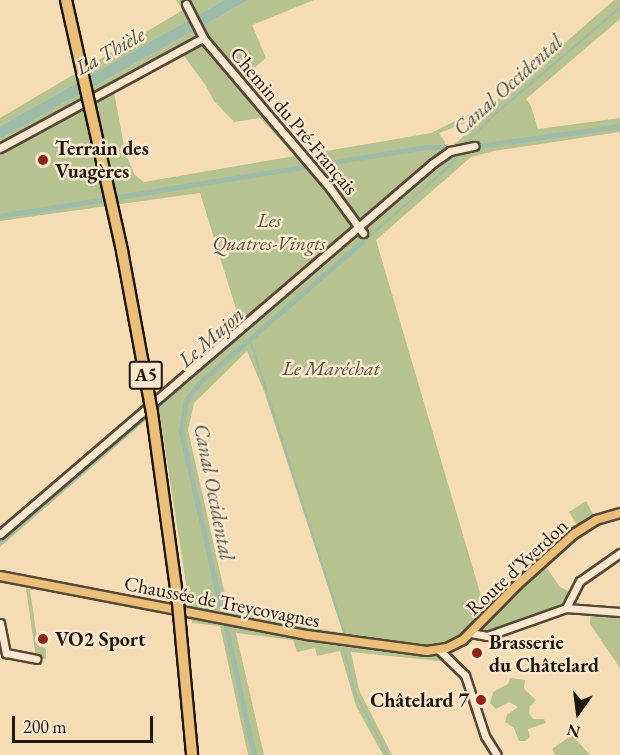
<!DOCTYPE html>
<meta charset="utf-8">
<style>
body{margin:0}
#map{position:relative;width:620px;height:755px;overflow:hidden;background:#f6dcb4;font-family:"EB Garamond",serif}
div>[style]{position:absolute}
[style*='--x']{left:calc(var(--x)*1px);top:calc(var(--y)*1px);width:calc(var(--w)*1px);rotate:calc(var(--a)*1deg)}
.green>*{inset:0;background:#b7c291}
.water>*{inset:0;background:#9ebca7}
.stream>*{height:1.5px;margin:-0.75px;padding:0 0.75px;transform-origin:0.75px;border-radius:0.75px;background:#9ebca7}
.canal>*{height:5px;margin:-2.5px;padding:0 2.5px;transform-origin:2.5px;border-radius:2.5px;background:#9ebca7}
.roads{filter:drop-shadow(2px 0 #544837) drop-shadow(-2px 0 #544837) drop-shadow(0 2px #544837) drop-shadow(0 -2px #544837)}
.minor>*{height:7px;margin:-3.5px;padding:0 3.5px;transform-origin:3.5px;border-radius:3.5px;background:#f9e8ce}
.major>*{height:8px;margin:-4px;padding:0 4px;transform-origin:4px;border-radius:4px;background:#ebbe7a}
.bridges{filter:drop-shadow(2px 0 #1e170d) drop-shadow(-2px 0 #1e170d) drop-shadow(0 2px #1e170d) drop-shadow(0 -2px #1e170d)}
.highway-bridge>*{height:10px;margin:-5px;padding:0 5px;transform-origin:5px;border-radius:5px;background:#ebbe7a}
.dots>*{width:16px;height:16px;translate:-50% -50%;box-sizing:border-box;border:3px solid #f9e8ce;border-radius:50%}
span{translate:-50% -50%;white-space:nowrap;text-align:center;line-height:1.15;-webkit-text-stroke:5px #f9e8ce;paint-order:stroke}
.shield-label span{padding:2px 4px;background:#f9e8ce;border:2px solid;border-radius:4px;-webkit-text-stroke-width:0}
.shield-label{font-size:18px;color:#1e170d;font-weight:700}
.street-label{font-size:20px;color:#1e170d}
.poi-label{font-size:20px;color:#1e170d;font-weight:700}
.left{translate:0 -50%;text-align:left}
.right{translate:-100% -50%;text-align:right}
.park-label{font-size:20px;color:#54533b;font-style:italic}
.water-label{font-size:21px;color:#4b5143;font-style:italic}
.north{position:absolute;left:548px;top:683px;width:60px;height:60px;-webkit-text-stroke:4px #f9e8ce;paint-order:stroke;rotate:194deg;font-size:16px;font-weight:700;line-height:24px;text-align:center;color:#1e170d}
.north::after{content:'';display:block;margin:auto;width:21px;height:27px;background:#1e170d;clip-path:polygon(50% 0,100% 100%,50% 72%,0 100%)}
.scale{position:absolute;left:12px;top:716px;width:141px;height:27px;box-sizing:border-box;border:3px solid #1e170d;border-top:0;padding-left:8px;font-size:18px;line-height:21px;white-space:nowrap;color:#1e170d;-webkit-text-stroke:4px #f9e8ce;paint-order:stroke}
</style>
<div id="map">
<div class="green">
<div style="clip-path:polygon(176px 0,224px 0,0 126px,0 118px,183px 10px)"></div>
<div style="clip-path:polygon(evenodd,249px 0,314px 0,252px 25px,266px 58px,243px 77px,309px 154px,431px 133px,486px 106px,506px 94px,614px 0,620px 0,620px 19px,526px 99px,531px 106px,538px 129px,620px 118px,620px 132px,494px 151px,471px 157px,376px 240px,484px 606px,532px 561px,573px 525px,577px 525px,569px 512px,586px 501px,596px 520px,542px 561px,560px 587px,572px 593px,566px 608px,487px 636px,471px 634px,440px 650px,449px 662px,351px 652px,359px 690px,392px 755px,383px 755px,356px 706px,340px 651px,317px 656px,315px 648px,297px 652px,293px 640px,236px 633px,264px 755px,248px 755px,220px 626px,192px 623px,159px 409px,0 547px,0 534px,241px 325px,200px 193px,0 221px,0 139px,249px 0,182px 53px,206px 86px,214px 101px,234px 122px,260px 118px,295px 156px,144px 182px,134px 174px,125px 151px,114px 92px,182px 53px,249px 0,485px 116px,455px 144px,456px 149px,445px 153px,445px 142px,439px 133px,485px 116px,249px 0,247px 351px,264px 391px,343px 633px,270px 620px,266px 607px,228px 608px,188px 430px,194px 403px,247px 351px)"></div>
<div style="clip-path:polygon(26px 589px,34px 589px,30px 591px,38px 644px,46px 649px,46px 659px,36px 658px)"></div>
<div style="clip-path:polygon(591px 609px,620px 612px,620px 668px,590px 624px)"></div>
<div style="clip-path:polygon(510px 678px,525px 680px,524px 689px,536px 700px,530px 706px,529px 713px,533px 719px,544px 719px,546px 723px,528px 729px,530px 737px,525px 741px,519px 741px,514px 728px,505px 722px,507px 715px,518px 707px,509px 702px,496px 709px,490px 703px,493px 692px,508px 684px)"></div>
<div style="clip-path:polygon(572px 735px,590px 755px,555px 755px,552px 749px)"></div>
</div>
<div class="water">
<div style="clip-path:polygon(224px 0,249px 0,0 139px,0 126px)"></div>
</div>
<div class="stream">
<div style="--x:463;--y:146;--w:42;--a:-45"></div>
<div style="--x:493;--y:116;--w:167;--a:-40.4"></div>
<div style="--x:369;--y:237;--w:111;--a:-41.3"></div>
<div style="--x:452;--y:164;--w:13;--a:-58"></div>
<div style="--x:250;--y:339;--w:312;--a:72.1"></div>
<div style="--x:344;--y:648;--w:45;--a:76"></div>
<div style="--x:355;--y:692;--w:70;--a:62.7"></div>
</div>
<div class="canal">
<div style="--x:478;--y:146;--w:143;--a:-8"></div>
<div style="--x:0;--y:216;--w:431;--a:-9.2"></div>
<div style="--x:425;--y:147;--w:20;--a:0"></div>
<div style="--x:0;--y:541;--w:584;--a:-40.76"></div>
<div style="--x:222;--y:612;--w:186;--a:-102.8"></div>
<div style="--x:181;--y:431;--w:30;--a:-81"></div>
<div style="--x:186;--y:401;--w:22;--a:-54"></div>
<div style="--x:199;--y:383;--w:216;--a:-40.9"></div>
<div style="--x:226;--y:627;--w:131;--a:77.7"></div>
</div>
<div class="roads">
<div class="minor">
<div style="--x:186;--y:4;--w:38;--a:63"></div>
<div style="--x:203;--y:38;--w:197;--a:49.7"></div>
<div style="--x:330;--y:188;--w:56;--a:53.7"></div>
<div style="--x:0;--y:148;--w:231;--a:-28.5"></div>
<div style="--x:0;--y:534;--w:570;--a:-40.59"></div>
<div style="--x:433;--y:163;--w:21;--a:-35"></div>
<div style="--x:450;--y:151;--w:25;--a:-12"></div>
<div style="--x:566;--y:608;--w:30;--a:-63"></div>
<div style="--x:580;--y:581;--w:49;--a:-35"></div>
<div style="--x:0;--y:623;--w:31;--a:79"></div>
<div style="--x:6;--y:653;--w:31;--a:11"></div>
<div style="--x:471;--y:633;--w:16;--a:11"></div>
<div style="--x:487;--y:636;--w:84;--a:-19.5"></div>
<div style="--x:566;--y:608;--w:54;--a:4.2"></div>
<div style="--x:439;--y:650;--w:36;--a:44"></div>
<div style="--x:465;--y:675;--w:64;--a:71.8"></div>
<div style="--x:485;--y:736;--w:22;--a:58"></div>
</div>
<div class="major">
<div style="--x:0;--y:576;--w:313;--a:10.9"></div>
<div style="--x:307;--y:635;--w:121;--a:7.6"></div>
<div style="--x:427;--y:651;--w:20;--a:-9"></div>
<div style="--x:447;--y:648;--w:18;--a:-27"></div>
<div style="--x:463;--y:640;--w:78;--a:-45.5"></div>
<div style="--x:518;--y:584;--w:75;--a:-41.8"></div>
<div style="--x:574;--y:534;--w:26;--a:-32"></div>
<div style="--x:596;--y:520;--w:25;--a:-16"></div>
</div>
</div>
<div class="bridges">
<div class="highway-bridge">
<div style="--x:66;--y:0;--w:257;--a:77.4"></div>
<div style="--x:122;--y:251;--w:165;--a:79.5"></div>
<div style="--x:152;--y:413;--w:192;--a:82.2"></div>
<div style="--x:178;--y:603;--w:153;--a:84.7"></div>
</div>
</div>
<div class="dots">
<div style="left:43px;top:160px;background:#8f2418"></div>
<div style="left:43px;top:639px;background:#8f2418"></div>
<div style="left:477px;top:653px;background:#8f2418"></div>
<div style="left:481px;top:700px;background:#8f2418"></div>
</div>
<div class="shield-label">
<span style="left:146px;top:375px">A5</span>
</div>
<div class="street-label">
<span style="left:294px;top:121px;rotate:50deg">Chemin du Pré-Français</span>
<span style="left:517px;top:567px;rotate:-43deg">Route d'Yverdon</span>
<span style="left:222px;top:602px;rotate:11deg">Chaussée de Treycovagnes</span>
</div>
<div class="poi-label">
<span class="left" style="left:55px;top:160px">Terrain des<br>Vuagères</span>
<span class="left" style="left:55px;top:639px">VO2 Sport</span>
<span class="left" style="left:489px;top:654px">Brasserie<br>du Châtelard</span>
<span class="right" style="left:469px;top:700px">Châtelard 7</span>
</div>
<div class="park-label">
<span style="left:269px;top:232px">Les<br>Quatres-Vingts</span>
<span style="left:331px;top:368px">Le Maréchat</span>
</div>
<div class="water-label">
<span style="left:110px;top:51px;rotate:-29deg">La Thièle</span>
<span style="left:508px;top:85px;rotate:-42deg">Canal Occidental</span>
<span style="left:211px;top:337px;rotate:-41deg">Le Mujon</span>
<span style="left:214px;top:492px;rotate:79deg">Canal Occidental</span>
</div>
<div class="north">N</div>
<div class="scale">200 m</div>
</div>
